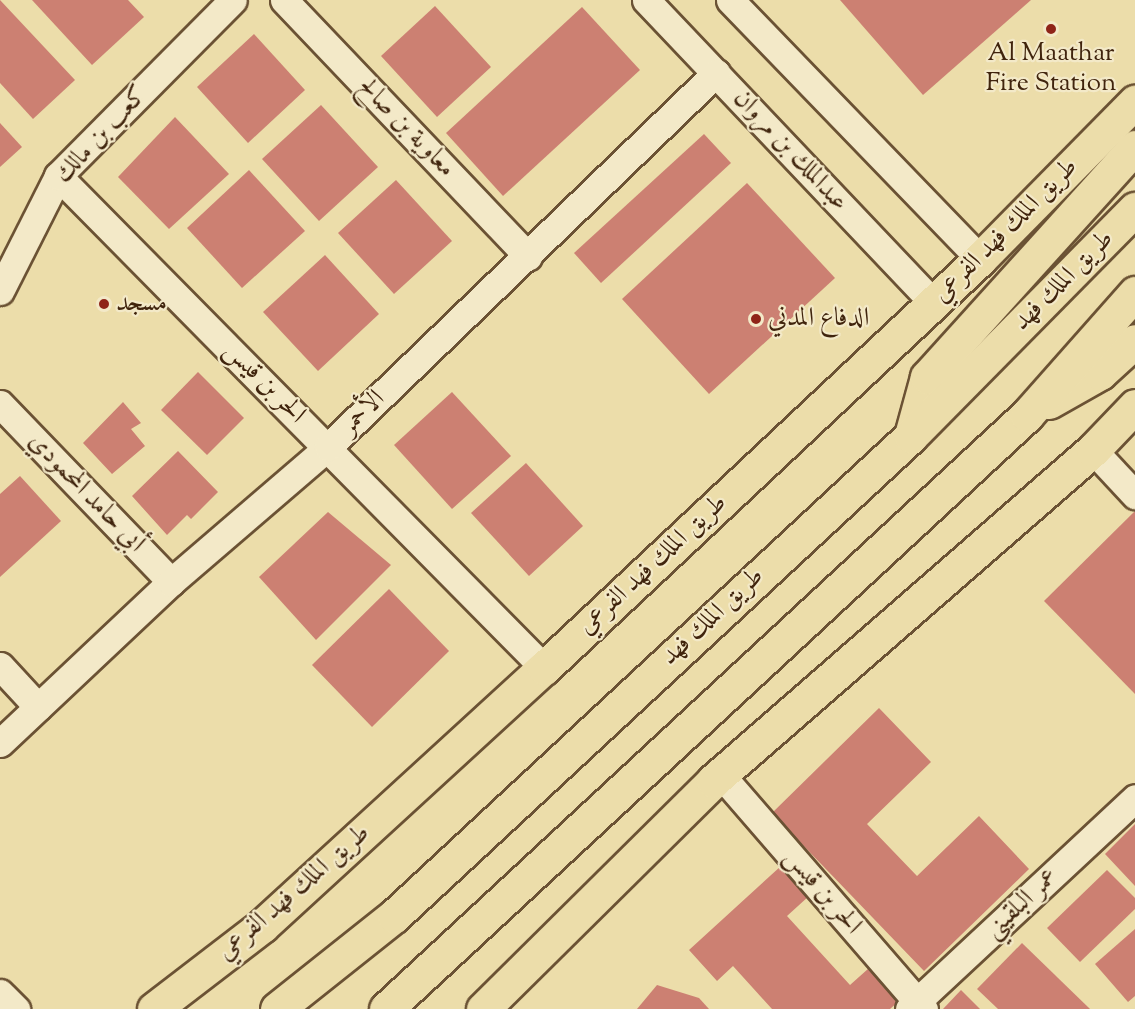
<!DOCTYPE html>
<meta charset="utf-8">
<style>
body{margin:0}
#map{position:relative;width:1135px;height:1009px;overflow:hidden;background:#ecddaa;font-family:"Sorts Mill Goudy",Amiri,serif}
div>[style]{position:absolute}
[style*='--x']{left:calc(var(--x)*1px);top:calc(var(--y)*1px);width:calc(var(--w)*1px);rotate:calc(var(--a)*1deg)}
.building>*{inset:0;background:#cc8072}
.roads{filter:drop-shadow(2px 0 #6b5234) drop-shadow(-2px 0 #6b5234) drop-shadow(0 2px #6b5234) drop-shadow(0 -2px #6b5234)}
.minor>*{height:27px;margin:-13.5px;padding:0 13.5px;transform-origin:13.5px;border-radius:13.5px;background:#f3e9c8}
.major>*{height:33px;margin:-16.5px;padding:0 16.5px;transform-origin:16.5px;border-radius:16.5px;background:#ecddaa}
.highway>*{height:33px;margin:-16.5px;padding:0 16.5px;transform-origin:16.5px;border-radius:16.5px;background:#ecddaa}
.dots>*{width:16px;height:16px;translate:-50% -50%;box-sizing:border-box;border:3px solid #f3e9c8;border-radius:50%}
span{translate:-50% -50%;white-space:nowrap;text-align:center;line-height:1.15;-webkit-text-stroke:4.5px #f3e9c8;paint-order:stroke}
.poi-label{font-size:26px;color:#40240d}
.left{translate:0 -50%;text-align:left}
.street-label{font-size:26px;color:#40240d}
</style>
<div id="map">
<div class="building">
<div style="clip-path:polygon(0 0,75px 80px,33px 119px,0 83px)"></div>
<div style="clip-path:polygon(32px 0,128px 0,144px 17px,92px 65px)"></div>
<div style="clip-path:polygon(840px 0,1031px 0,923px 95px)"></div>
<div style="clip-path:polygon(435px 6px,491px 67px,437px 117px,381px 56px)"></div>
<div style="clip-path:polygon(582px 7px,640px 70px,503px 196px,446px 133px)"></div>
<div style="clip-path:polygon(254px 34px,305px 90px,248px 143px,197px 87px)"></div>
<div style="clip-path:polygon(321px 105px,378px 167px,319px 221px,262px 159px)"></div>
<div style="clip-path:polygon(175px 117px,229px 174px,169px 229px,118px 177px)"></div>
<div style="clip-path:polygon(0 123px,22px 147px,0 167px)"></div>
<div style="clip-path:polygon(704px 134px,731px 163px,601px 283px,574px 253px)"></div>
<div style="clip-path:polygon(249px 170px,305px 231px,242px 288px,187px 228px)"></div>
<div style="clip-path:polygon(396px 180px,452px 241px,394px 294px,338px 233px)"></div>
<div style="clip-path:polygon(747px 183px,835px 278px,709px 394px,622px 299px)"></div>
<div style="clip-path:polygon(325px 255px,379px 314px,318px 371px,263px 312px)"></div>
<div style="clip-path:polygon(198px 372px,244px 418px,207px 455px,161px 410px)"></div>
<div style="clip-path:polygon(452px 392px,511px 456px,452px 509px,394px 445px)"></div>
<div style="clip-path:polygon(123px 402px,141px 423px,131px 429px,145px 446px,112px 474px,83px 443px)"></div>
<div style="clip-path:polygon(178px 451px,218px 492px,191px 519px,187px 515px,167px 535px,132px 496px)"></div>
<div style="clip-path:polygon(526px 463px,583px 526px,529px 576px,471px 513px)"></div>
<div style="clip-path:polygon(20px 476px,61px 521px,0 577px,0 494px)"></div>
<div style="clip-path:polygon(1135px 511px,1135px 694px,1044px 601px)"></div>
<div style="clip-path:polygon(328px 512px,391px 565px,316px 640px,259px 577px)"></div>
<div style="clip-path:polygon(389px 589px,449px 651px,372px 727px,312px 665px)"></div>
<div style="clip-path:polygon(879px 708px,931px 762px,867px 824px,917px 876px,979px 816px,1029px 869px,924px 971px,772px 813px)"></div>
<div style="clip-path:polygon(1135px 824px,1135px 886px,1105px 854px)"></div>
<div style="clip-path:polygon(781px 866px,809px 896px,787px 916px,850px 985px,878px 960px,908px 993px,890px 1009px,772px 1009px,733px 966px,717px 981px,689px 950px)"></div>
<div style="clip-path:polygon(1107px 870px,1135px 898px,1135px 909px,1080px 962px,1047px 928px)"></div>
<div style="clip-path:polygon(1135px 929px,1135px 996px,1128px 1002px,1095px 964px)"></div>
<div style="clip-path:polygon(1022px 943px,1090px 1009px,998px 1009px,977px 989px)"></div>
<div style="clip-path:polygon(657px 985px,699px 998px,709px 1009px,637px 1009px)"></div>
<div style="clip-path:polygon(961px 990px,980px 1009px,943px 1009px)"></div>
</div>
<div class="roads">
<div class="minor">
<div style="--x:284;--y:0;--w:354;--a:46.4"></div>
<div style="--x:646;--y:0;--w:417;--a:46.5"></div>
<div style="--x:730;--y:0;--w:360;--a:46"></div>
<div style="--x:58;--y:176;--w:692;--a:45.35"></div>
<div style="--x:0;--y:291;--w:129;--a:-63.2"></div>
<div style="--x:58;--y:176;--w:248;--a:-45.2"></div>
<div style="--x:0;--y:404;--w:247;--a:46.1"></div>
<div style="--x:1093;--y:450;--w:62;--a:47"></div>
<div style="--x:0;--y:666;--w:56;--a:47.2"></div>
<div style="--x:0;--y:743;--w:235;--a:-43.3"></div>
<div style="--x:171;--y:582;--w:207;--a:-40.7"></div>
<div style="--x:328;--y:447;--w:539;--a:-43.95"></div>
<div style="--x:721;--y:775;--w:310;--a:49.1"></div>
<div style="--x:0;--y:993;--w:23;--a:45"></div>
<div style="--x:909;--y:1009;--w:309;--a:-43"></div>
</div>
<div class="major">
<div style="--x:154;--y:1009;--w:136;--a:-37.5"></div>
<div style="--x:262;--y:926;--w:382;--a:-42.5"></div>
<div style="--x:544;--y:668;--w:598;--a:-43.17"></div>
<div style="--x:980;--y:259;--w:221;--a:-45.4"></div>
<div style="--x:483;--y:1009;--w:324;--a:-44.7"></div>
<div style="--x:713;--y:781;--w:504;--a:-41.06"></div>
<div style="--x:1093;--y:450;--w:61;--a:-46.3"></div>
</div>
<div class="highway">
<div style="--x:1049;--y:402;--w:59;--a:-29.6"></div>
<div style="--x:1100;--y:373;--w:47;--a:-42.4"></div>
<div style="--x:912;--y:432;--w:57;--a:-74.7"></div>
<div style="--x:927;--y:377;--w:310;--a:-47.9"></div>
<div style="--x:277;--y:1009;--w:149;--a:-38.5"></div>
<div style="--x:394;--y:916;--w:705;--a:-42.87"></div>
<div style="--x:911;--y:436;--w:319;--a:-45.4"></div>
<div style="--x:386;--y:1009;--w:874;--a:-42.82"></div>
<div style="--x:1027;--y:415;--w:163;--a:-48.5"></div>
</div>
</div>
<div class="dots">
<div style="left:1051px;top:29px;background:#8f2418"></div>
<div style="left:104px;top:304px;background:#8f2418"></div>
<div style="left:756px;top:319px;background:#8f2418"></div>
</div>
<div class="poi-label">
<span style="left:1051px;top:69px">Al Maathar<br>Fire Station</span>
<span class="left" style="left:116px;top:304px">مسجد</span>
<span class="left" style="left:768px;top:319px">الدفاع المدني</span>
</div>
<div class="street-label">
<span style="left:406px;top:128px;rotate:46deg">معاوية بن صالح</span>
<span style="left:102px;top:135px;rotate:-47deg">كعب بن مالك</span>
<span style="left:790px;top:151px;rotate:47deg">عبدالملك بن مروان</span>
<span style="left:1006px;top:231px;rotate:-45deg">طريق الملك فهد الفرعي</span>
<span style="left:1064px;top:281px;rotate:-45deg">طريق الملك فهد</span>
<span style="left:264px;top:383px;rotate:45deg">الحر بن قيس</span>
<span style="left:363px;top:413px;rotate:-44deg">الأحمر</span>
<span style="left:86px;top:493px;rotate:46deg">أبي حامد المحمودي</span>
<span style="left:653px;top:565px;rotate:-43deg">طريق الملك فهد الفرعي</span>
<span style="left:713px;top:617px;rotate:-43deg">طريق الملك فهد</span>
<span style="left:822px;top:892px;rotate:49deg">الحر بن قيس</span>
<span style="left:294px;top:893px;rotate:-41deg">طريق الملك فهد الفرعي</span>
<span style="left:1022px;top:904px;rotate:-43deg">عمر البلقيني</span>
</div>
</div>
